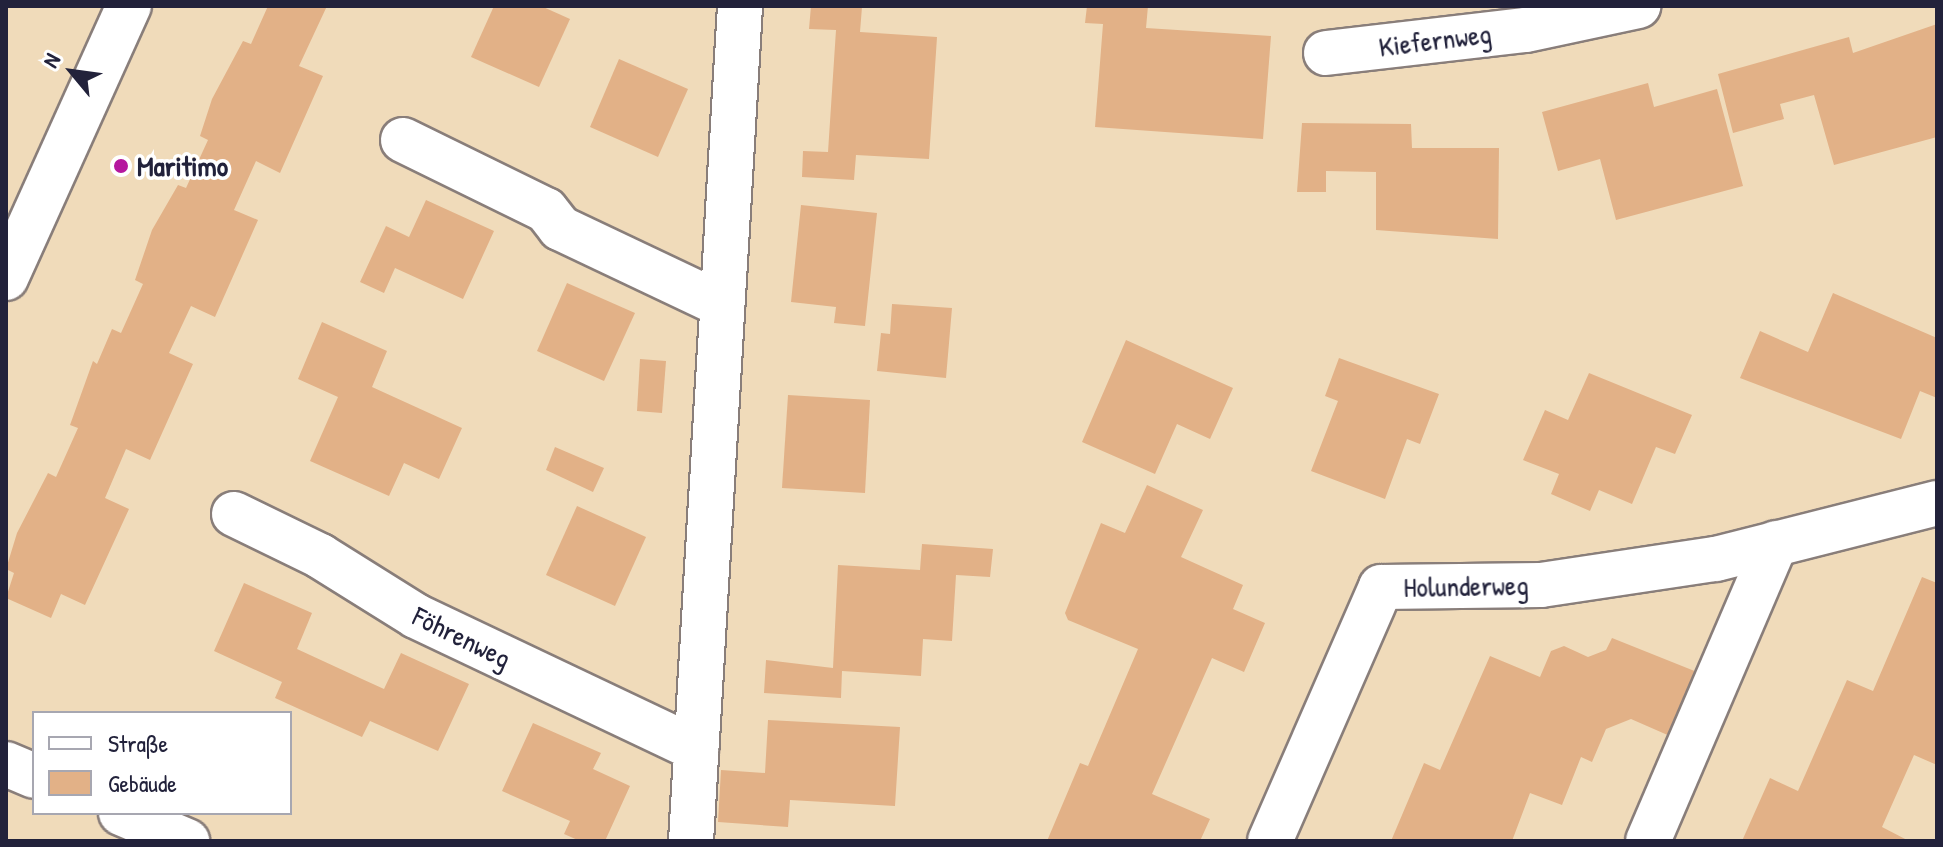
<!DOCTYPE html>
<meta charset="utf-8">
<style>
body{margin:0}
#map{position:relative;width:1943px;height:847px;overflow:hidden;background:#f0dbba;font-family:"Patrick Hand",sans-serif}
div>[style]{position:absolute}
[style*='--x']{left:calc(var(--x)*1px);top:calc(var(--y)*1px);width:calc(var(--w)*1px);rotate:calc(var(--a)*1deg)}
.building>*{inset:0;background:#e2b187}
.roads{filter:drop-shadow(2px 0 #897e7a) drop-shadow(-2px 0 #897e7a) drop-shadow(0 2px #897e7a) drop-shadow(0 -2px #897e7a)}
.minor>*{height:44px;margin:-22px;padding:0 22px;transform-origin:22px;border-radius:22px;background:#fff}
.dots>*{width:22px;height:22px;translate:-50% -50%;box-sizing:border-box;border:4px solid #fff;border-radius:50%}
span{translate:-50% -50%;white-space:nowrap;text-align:center;line-height:1.15;-webkit-text-stroke:7px #fff;paint-order:stroke}
.street-label{font-size:28px;color:#22223b}
.poi-label{font-size:28px;color:#22223b;font-weight:700}
.left{translate:0 -50%;text-align:left}
.frame{position:absolute;inset:0;border:8px solid #22223b;pointer-events:none}
.legend{position:absolute;left:32px;top:711px;width:260px;height:104px;box-sizing:border-box;background:#fff;border:2px solid #a7a7b1;margin:0;padding:10px 14px;list-style:none;font-size:24px;color:#22223b}
.legend li{display:flex;align-items:center;gap:16px;height:40px}
.legend b{width:40px;border:2px solid #a7a7b1}
.north{position:absolute;left:32px;top:32px;width:80px;height:80px;-webkit-text-stroke:6px #fff;paint-order:stroke;rotate:299deg;font-size:22px;font-weight:700;line-height:32px;text-align:center;color:#22223b}
.north::after{content:'';display:block;margin:auto;width:28px;height:36px;background:#22223b;clip-path:polygon(50% 0,100% 100%,50% 72%,0 100%)}
</style>
<div id="map">
<div class="building">
<div style="clip-path:polygon(268px 6px,327px 6px,299px 66px,323px 76px,280px 173px,256px 161px,234px 210px,258px 220px,215px 317px,191px 306px,169px 353px,193px 364px,150px 460px,126px 449px,105px 498px,129px 509px,85px 605px,61px 594px,51px 618px,6px 598px,14px 573px,6px 569px,17px 533px,48px 473px,56px 477px,78px 428px,70px 425px,93px 361px,97px 364px,112px 329px,121px 333px,143px 284px,135px 280px,152px 230px,178px 185px,186px 188px,208px 140px,200px 136px,212px 99px,243px 41px,251px 44px)"></div>
<div style="clip-path:polygon(494px 6px,541px 6px,570px 19px,539px 87px,471px 57px)"></div>
<div style="clip-path:polygon(811px 6px,862px 7px,860px 32px,937px 37px,929px 159px,856px 155px,854px 180px,802px 177px,803px 151px,828px 152px,836px 30px,809px 29px)"></div>
<div style="clip-path:polygon(1087px 6px,1148px 6px,1146px 28px,1271px 36px,1263px 139px,1095px 127px,1103px 24px,1085px 23px)"></div>
<div style="clip-path:polygon(1937px 24px,1937px 137px,1834px 165px,1814px 95px,1780px 104px,1784px 119px,1733px 133px,1718px 74px,1849px 37px,1853px 53px)"></div>
<div style="clip-path:polygon(619px 59px,688px 89px,658px 157px,590px 127px)"></div>
<div style="clip-path:polygon(1648px 83px,1654px 107px,1717px 89px,1743px 186px,1616px 220px,1600px 159px,1558px 171px,1542px 112px)"></div>
<div style="clip-path:polygon(1302px 123px,1411px 124px,1412px 148px,1499px 148px,1498px 239px,1376px 230px,1376px 172px,1326px 171px,1326px 192px,1297px 192px)"></div>
<div style="clip-path:polygon(426px 200px,494px 231px,463px 299px,395px 268px,384px 293px,360px 282px,386px 226px,409px 237px)"></div>
<div style="clip-path:polygon(801px 205px,877px 213px,865px 326px,834px 323px,836px 307px,791px 302px)"></div>
<div style="clip-path:polygon(567px 283px,635px 313px,604px 381px,537px 351px)"></div>
<div style="clip-path:polygon(1833px 293px,1937px 338px,1937px 398px,1920px 391px,1901px 439px,1740px 378px,1760px 331px,1808px 352px)"></div>
<div style="clip-path:polygon(892px 304px,952px 308px,946px 378px,877px 371px,881px 333px,890px 334px)"></div>
<div style="clip-path:polygon(322px 322px,387px 351px,372px 387px,462px 428px,439px 479px,404px 463px,389px 496px,310px 461px,338px 397px,298px 379px)"></div>
<div style="clip-path:polygon(1126px 340px,1233px 388px,1210px 439px,1177px 424px,1155px 474px,1082px 442px)"></div>
<div style="clip-path:polygon(1339px 358px,1439px 394px,1420px 444px,1407px 439px,1385px 499px,1311px 471px,1338px 401px,1325px 396px)"></div>
<div style="clip-path:polygon(640px 359px,666px 361px,662px 413px,637px 411px)"></div>
<div style="clip-path:polygon(1589px 373px,1692px 415px,1675px 454px,1656px 447px,1632px 504px,1599px 490px,1590px 511px,1551px 494px,1559px 474px,1523px 460px,1545px 410px,1568px 420px)"></div>
<div style="clip-path:polygon(788px 395px,870px 400px,865px 493px,782px 488px)"></div>
<div style="clip-path:polygon(555px 447px,604px 468px,593px 492px,546px 470px)"></div>
<div style="clip-path:polygon(1147px 485px,1203px 510px,1181px 557px,1243px 585px,1233px 609px,1265px 623px,1244px 672px,1212px 658px,1152px 794px,1210px 819px,1200px 841px,1047px 841px,1080px 763px,1088px 766px,1138px 649px,1068px 620px,1065px 613px,1101px 523px,1125px 533px)"></div>
<div style="clip-path:polygon(577px 506px,646px 537px,615px 606px,546px 575px)"></div>
<div style="clip-path:polygon(922px 544px,993px 549px,990px 577px,956px 575px,952px 641px,923px 639px,921px 676px,842px 671px,841px 698px,764px 693px,766px 660px,833px 668px,838px 565px,920px 570px)"></div>
<div style="clip-path:polygon(1922px 577px,1937px 583px,1937px 765px,1914px 755px,1882px 827px,1909px 841px,1742px 841px,1770px 778px,1798px 791px,1847px 680px,1873px 691px)"></div>
<div style="clip-path:polygon(244px 583px,312px 613px,297px 649px,362px 679px,384px 689px,401px 653px,469px 684px,438px 751px,370px 721px,362px 737px,297px 708px,275px 698px,282px 682px,214px 651px)"></div>
<div style="clip-path:polygon(1612px 638px,1707px 676px,1679px 740px,1631px 719px,1606px 729px,1592px 762px,1581px 757px,1562px 805px,1530px 793px,1512px 841px,1391px 841px,1424px 763px,1440px 770px,1490px 656px,1540px 677px,1551px 651px,1564px 646px,1588px 657px,1606px 650px)"></div>
<div style="clip-path:polygon(768px 720px,900px 727px,895px 806px,790px 800px,788px 827px,718px 822px,721px 770px,765px 773px)"></div>
<div style="clip-path:polygon(533px 723px,601px 753px,593px 769px,630px 786px,605px 841px,580px 841px,564px 834px,570px 821px,502px 791px)"></div>
</div>
<div class="roads">
<div class="minor">
<div style="--x:1326;--y:53;--w:201;--a:-6.6"></div>
<div style="--x:1526;--y:30;--w:115;--a:-12.1"></div>
<div style="--x:403;--y:140;--w:159;--a:26.1"></div>
<div style="--x:546;--y:210;--w:23;--a:52"></div>
<div style="--x:560;--y:228;--w:179;--a:25.4"></div>
<div style="--x:6;--y:278;--w:299;--a:-65.7"></div>
<div style="--x:234;--y:514;--w:96;--a:26"></div>
<div style="--x:320;--y:556;--w:113;--a:32"></div>
<div style="--x:416;--y:616;--w:310;--a:25.4"></div>
<div style="--x:6;--y:764;--w:30;--a:23"></div>
<div style="--x:121;--y:813;--w:72;--a:23"></div>
<div style="--x:691;--y:841;--w:836;--a:-86.64"></div>
<div style="--x:1270;--y:841;--w:277;--a:-66.4"></div>
<div style="--x:1381;--y:587;--w:160;--a:-0.7"></div>
<div style="--x:1541;--y:585;--w:177;--a:-8.5"></div>
<div style="--x:1716;--y:559;--w:228;--a:-14.2"></div>
<div style="--x:1648;--y:841;--w:324;--a:-66.8"></div>
</div>
</div>
<div class="dots">
<div style="left:121px;top:166px;background:#b5179e"></div>
</div>
<div class="street-label">
<span style="left:1435px;top:40px;rotate:-7deg">Kiefernweg</span>
<span style="left:1466px;top:586px;rotate:-1deg">Holunderweg</span>
<span style="left:462px;top:637px;rotate:26deg">Föhrenweg</span>
</div>
<div class="poi-label">
<span class="left" style="left:137px;top:166px">Maritimo</span>
</div>
<div class="frame"></div>
<ul class="legend">
<li><b style="height:10px;background:#fff"></b>Straße</li>
<li><b style="height:22px;background:#e2b187"></b>Gebäude</li>
</ul>
<div class="north">N</div>
</div>
